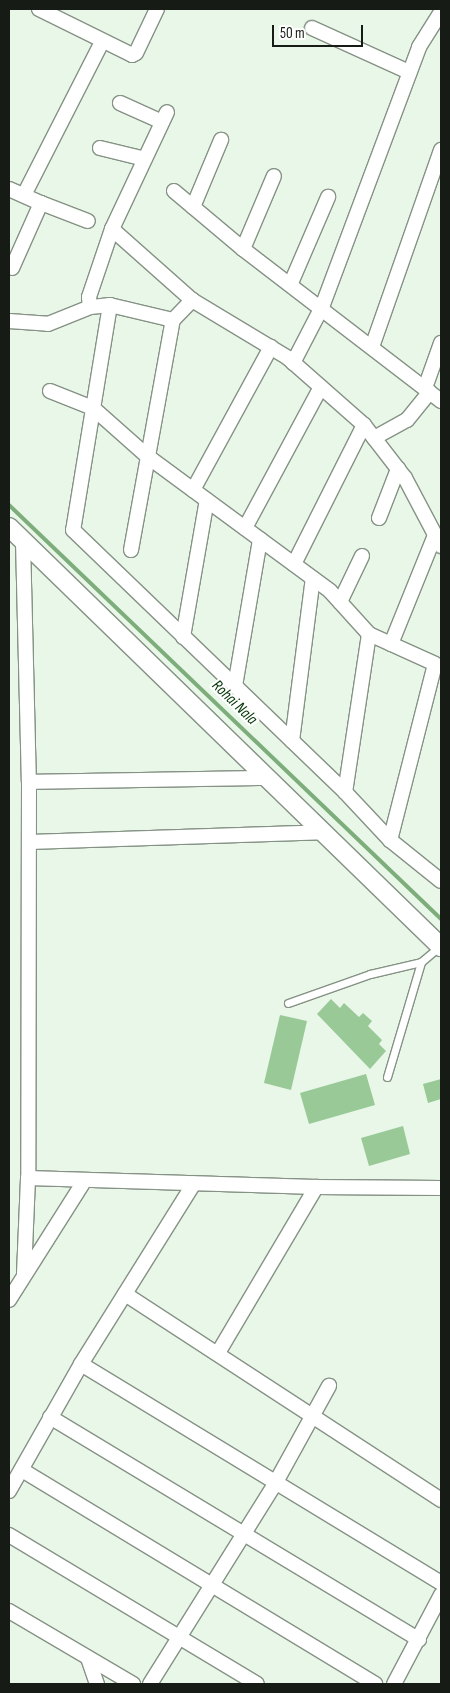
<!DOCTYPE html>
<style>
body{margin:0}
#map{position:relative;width:450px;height:1693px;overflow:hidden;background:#e9f7e8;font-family:"Sofia Sans Condensed",sans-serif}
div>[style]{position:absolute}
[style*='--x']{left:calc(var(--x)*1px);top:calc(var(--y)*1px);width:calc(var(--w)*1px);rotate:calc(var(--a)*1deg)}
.stream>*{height:4px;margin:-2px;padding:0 2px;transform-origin:2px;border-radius:2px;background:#7ead7c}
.building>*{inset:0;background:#98c997}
.roads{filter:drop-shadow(1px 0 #859285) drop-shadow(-1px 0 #859285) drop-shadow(0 1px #859285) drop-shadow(0 -1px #859285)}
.service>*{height:7px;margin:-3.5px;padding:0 3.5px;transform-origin:3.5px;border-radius:3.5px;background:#fff}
.minor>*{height:14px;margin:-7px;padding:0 7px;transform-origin:7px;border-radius:7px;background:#fff}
.tertiary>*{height:18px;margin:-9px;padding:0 9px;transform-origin:9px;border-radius:9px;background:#fff}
span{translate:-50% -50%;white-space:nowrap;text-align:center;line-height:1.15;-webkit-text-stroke:4.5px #fff;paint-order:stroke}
.water-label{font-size:16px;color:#003404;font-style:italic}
.frame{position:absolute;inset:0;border:10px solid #161b16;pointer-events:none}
.scale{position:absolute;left:272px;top:25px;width:91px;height:22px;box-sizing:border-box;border:2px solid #161b16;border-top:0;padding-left:6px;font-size:15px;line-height:18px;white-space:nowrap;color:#161b16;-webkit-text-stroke:4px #fff;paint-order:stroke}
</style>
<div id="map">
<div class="stream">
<div style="--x:9;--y:505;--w:598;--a:43.78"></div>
</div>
<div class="building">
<div style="clip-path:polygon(331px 999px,340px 1008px,344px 1003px,359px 1017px,363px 1013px,372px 1021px,368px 1026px,382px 1040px,379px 1044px,386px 1051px,370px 1069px,317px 1014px)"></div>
<div style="clip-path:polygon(280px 1015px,307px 1021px,291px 1090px,264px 1083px)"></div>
<div style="clip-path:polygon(366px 1074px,375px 1105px,309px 1124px,300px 1093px)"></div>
<div style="clip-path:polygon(441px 1079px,441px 1099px,428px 1103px,423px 1084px)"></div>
<div style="clip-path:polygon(403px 1126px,410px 1154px,369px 1166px,361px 1138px)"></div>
</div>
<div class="roads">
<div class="service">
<div style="--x:288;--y:1003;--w:87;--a:-19.5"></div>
<div style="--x:370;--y:974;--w:52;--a:-13.2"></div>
<div style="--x:421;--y:962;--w:25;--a:-40"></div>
<div style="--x:387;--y:1077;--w:120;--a:-73.5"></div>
</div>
<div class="minor">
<div style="--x:39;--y:9;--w:104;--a:26.3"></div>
<div style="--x:132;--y:55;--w:4;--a:-27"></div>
<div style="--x:136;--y:53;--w:49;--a:-64.5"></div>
<div style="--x:312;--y:28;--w:107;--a:24.4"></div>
<div style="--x:120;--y:103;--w:46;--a:24.3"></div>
<div style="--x:100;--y:148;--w:46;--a:13.7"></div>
<div style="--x:9;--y:189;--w:35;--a:24"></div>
<div style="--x:41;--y:203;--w:71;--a:114"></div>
<div style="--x:174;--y:191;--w:90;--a:40"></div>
<div style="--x:243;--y:249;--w:250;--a:37.5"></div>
<div style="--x:24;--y:195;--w:172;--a:-63"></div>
<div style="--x:41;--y:203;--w:50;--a:21"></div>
<div style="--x:193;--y:207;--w:73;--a:-67.3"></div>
<div style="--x:112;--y:229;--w:107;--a:41.6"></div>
<div style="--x:192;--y:300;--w:112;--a:31.1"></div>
<div style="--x:288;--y:358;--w:101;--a:41.4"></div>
<div style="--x:364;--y:425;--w:67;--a:52.3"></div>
<div style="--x:405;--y:478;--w:77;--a:62.1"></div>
<div style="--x:243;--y:249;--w:79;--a:-67"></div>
<div style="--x:291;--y:283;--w:94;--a:-66.7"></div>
<div style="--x:110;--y:305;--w:20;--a:174"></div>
<div style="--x:90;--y:307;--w:10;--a:-96"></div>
<div style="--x:89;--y:297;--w:72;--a:-71.3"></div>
<div style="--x:112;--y:229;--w:129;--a:-64.8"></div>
<div style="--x:173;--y:320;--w:28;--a:-46"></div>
<div style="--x:9;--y:321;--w:39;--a:4"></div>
<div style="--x:48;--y:324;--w:45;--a:-22"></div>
<div style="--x:372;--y:347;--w:209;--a:-70.7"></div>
<div style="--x:293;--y:363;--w:63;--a:-62.6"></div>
<div style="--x:322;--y:307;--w:278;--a:-69.5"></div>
<div style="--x:419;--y:47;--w:41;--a:-57.8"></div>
<div style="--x:425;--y:388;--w:48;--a:-70.4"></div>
<div style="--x:50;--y:391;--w:46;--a:21.6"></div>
<div style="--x:93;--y:408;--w:72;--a:41.6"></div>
<div style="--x:147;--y:456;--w:227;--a:36.4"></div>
<div style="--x:330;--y:591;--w:58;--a:47.8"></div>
<div style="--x:369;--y:634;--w:160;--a:98.6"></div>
<div style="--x:374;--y:438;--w:38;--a:-29"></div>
<div style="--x:407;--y:420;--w:36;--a:-51"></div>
<div style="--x:193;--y:490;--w:163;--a:-61.4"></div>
<div style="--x:379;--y:518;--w:53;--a:-68.8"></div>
<div style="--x:245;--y:528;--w:160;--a:-61.7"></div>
<div style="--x:23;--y:541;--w:241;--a:88.6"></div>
<div style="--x:29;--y:782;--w:396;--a:90.1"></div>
<div style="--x:28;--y:1178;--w:288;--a:1.8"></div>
<div style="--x:316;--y:1187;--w:125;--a:0.5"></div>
<div style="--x:131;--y:550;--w:234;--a:-79.7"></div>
<div style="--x:173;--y:320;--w:65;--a:-166.6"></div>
<div style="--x:110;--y:305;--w:228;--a:99.3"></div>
<div style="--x:73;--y:530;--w:378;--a:43.9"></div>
<div style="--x:345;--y:792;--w:66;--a:46.8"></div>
<div style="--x:390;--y:840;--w:65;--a:38.8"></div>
<div style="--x:294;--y:564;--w:156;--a:-63.3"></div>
<div style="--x:340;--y:602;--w:51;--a:-64.4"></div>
<div style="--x:369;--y:634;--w:72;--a:24.4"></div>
<div style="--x:435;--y:664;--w:182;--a:104.3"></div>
<div style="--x:183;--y:637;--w:139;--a:-80.1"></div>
<div style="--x:391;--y:644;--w:118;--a:-68"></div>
<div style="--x:235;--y:686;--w:149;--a:-80.3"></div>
<div style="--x:292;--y:741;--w:164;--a:-82.7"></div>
<div style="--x:29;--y:782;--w:238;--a:-1"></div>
<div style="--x:29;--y:842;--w:294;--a:-1.9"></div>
<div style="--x:24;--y:1274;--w:96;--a:-87.6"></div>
<div style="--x:125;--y:1294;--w:377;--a:33.1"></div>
<div style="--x:9;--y:1300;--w:142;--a:-57.7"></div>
<div style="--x:218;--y:1353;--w:193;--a:-59.4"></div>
<div style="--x:81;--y:1364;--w:421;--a:31.3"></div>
<div style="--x:50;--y:1417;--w:431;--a:31.1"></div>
<div style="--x:22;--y:1470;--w:413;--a:31.2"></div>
<div style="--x:9;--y:1491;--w:146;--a:-60.4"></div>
<div style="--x:81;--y:1364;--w:213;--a:-58"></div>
<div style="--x:9;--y:1535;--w:289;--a:31"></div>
<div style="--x:9;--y:1611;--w:144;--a:30.5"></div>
<div style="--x:88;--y:1658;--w:28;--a:71"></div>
<div style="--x:150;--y:1684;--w:238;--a:-58"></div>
<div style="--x:276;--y:1482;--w:110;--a:-61.1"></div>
<div style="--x:394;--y:1684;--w:101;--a:-62.2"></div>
</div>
<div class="tertiary">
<div style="--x:9;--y:527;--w:603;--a:44.19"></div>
</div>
</div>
<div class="water-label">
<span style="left:234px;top:703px;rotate:44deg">Rohai Nala</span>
</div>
<div class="frame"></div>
<div class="scale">50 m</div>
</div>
